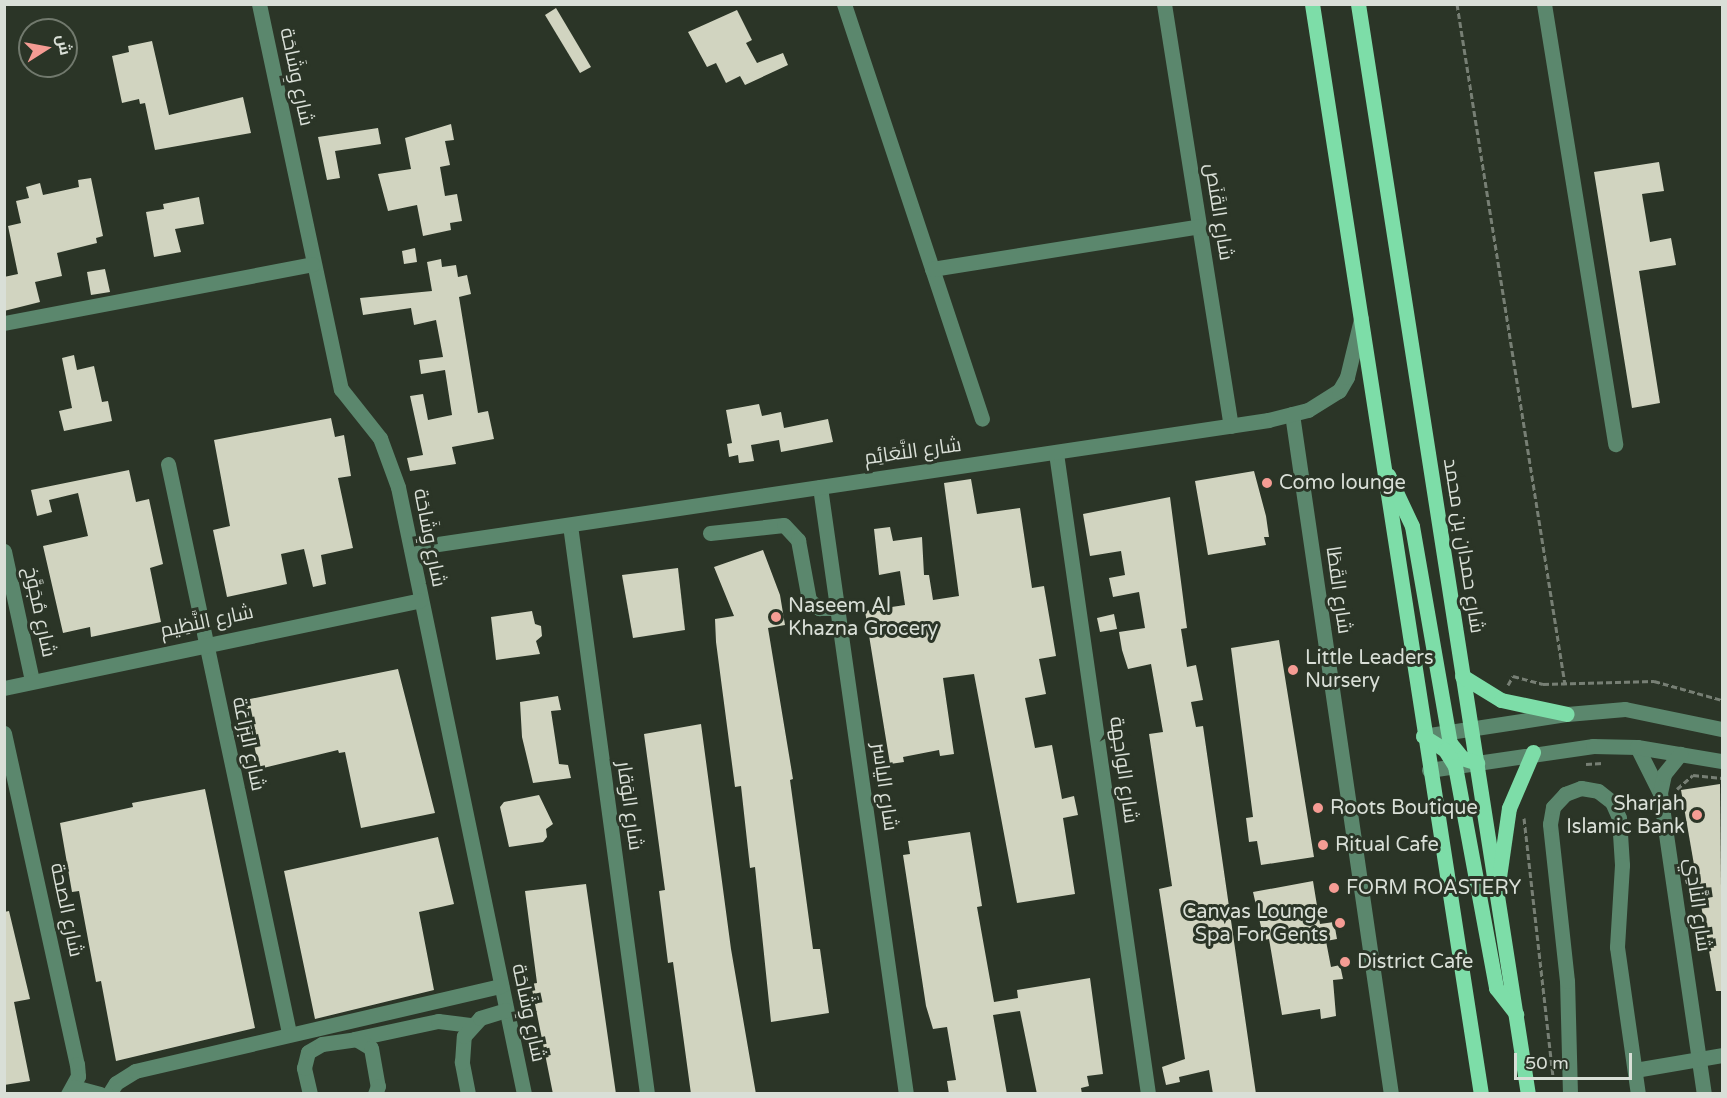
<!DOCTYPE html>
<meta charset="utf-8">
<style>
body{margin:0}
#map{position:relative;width:1727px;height:1098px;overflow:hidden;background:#2b3527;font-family:"Varela Round",Cairo,sans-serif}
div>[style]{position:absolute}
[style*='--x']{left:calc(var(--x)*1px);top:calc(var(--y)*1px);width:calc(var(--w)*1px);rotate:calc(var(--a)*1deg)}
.building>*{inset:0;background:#d1d4c0}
.path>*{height:3px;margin-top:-1.5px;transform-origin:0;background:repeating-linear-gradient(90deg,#777f74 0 6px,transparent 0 9px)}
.minor>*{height:15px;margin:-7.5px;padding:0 7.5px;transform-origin:7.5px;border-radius:7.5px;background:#5b876d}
.major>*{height:15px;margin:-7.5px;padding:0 7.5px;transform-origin:7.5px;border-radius:7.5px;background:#7ddda8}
.dots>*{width:16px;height:16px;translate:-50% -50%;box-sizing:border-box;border:3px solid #2b3527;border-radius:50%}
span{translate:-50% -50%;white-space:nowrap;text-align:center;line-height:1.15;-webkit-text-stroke:6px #2b3527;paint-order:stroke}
.street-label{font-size:20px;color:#d9dfd7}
.poi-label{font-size:20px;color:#d9dfd7}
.left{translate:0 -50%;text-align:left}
.right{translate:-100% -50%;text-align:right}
.frame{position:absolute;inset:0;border:6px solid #d9dfd7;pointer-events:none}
.north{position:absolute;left:18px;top:18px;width:60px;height:60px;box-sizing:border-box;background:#2b3527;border:2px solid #71796d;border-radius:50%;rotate:79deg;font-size:16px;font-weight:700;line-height:24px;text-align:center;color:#d9dfd7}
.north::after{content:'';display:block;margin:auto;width:21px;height:27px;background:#f59c94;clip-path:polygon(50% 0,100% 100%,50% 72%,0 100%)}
.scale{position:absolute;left:1514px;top:1053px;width:118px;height:27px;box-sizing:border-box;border:3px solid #d9dfd7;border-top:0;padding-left:8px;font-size:18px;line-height:21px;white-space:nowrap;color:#d9dfd7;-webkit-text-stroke:4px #2b3527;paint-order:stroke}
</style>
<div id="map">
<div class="building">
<div style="clip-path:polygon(556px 8px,591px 67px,580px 73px,545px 15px)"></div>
<div style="clip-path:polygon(737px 10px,752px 40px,746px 43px,757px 63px,783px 53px,788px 65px,745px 85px,740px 76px,726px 83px,716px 63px,707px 67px,688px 32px)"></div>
<div style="clip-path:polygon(152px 41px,169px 115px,243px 97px,251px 133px,155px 150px,145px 103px,140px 104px,139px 99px,122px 103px,112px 56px,129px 52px,128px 46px)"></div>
<div style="clip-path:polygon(451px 124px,454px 140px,445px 141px,450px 165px,440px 167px,445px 196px,457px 194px,462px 221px,450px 223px,451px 230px,423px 236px,417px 205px,388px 211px,378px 174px,411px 169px,405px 138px)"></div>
<div style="clip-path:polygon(378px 128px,381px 144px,335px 151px,340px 178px,327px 180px,318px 137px)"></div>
<div style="clip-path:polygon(1659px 162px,1664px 191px,1642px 194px,1650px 242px,1671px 238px,1676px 265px,1639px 271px,1660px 403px,1632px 408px,1594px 172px)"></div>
<div style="clip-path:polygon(91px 178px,103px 236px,96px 238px,97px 243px,57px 253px,62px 276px,35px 282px,40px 302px,4px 311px,4px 277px,18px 274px,8px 226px,21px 223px,16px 201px,29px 198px,26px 187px,40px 183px,43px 195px,79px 187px,78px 180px)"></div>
<div style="clip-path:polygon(199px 197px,204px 224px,175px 229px,181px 252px,154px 257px,146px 212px,164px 209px,163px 204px)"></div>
<div style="clip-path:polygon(415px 248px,417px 262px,404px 264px,402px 251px)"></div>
<div style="clip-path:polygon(441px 259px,442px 267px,456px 265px,458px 277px,467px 275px,471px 294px,459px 297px,478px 413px,488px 411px,494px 439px,452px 447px,456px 464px,410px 471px,407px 458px,423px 455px,410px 396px,423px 394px,428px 420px,452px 415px,445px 370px,421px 374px,419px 360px,443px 357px,436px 320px,414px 325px,411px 308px,363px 315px,360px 298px,432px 291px,427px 262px)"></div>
<div style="clip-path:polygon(105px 269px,110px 292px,91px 295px,87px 272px)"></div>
<div style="clip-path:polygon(74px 355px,77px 370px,94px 366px,102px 402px,108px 401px,112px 421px,64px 431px,59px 411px,72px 408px,62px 358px)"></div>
<div style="clip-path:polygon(759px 404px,762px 416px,781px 412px,784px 428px,828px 419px,833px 442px,781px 452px,779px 440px,751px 445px,754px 461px,739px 463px,738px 455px,729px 457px,727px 444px,732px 443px,726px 410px)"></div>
<div style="clip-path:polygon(331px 418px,335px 437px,344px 435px,351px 476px,338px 478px,353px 548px,321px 555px,326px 584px,313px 587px,304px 549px,281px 554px,287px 584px,227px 597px,213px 530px,230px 526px,214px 440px)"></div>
<div style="clip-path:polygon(129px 470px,136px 502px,149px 499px,163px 564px,150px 568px,161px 622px,91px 637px,90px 627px,63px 633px,43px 546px,88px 536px,78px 493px,49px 500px,52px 512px,37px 516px,31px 490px)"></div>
<div style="clip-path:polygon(1254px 471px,1266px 516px,1269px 537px,1264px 537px,1266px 545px,1208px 555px,1195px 481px)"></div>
<div style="clip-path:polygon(971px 479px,977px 514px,1020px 508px,1032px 588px,1044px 586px,1056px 656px,1039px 659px,1046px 694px,1025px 698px,1035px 748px,1052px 745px,1062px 799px,1074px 796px,1078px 815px,1063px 818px,1075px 894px,1017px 903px,974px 674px,943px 678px,954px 754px,940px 756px,939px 750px,903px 757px,904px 762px,890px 764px,865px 611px,905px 605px,900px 571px,879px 575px,874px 529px,890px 527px,893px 541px,922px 537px,924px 575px,929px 575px,933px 600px,959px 596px,944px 483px)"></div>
<div style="clip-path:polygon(1170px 497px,1187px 628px,1181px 629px,1187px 667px,1196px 665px,1203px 700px,1191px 702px,1196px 727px,1203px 726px,1256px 1094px,1213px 1094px,1209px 1070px,1179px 1077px,1180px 1082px,1166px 1085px,1162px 1067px,1185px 1059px,1159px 889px,1172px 886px,1149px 734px,1163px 732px,1151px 664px,1128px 669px,1122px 650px,1119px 632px,1145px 628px,1139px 592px,1113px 597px,1109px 578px,1125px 575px,1121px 551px,1090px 556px,1083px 514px)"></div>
<div style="clip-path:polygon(763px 550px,780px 595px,785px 625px,768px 628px,793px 779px,790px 780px,813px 949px,820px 949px,829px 1013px,771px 1022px,755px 867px,750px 868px,741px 786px,735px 787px,716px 642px,715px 619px,734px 616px,714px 567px)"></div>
<div style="clip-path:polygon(678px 568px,685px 630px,633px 638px,622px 575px)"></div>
<div style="clip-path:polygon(532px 611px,535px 624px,541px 626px,542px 636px,536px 641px,540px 654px,496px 660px,491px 617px)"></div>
<div style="clip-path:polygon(1114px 614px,1117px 629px,1100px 632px,1097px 618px)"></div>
<div style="clip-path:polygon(1279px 640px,1314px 857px,1261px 865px,1257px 841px,1249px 842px,1246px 818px,1253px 817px,1231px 648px)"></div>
<div style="clip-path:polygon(398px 669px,435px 813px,361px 828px,345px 752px,339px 753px,338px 750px,259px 769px,245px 700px)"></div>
<div style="clip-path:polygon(558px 696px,561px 710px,551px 711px,559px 764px,568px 765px,571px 778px,533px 783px,522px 737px,520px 702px)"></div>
<div style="clip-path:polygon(701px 724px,731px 949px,756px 1094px,691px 1094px,673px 962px,668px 963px,659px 891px,665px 890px,644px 734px)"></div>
<div style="clip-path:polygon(1720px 784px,1722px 991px,1716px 991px,1681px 790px)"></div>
<div style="clip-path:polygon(205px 789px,255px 1028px,116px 1061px,101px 981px,96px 982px,79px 891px,72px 892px,60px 823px,133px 807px,132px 803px)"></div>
<div style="clip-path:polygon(539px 795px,553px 824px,546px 829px,547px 837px,543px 842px,509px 847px,500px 807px,504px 802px)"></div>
<div style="clip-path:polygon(970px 832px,982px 906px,977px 907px,994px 1002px,1018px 998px,1017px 990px,1090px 978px,1103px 1074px,1087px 1076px,1089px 1086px,1081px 1088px,1082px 1094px,1037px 1094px,1020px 1011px,993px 1015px,1007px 1094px,949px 1094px,947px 1081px,956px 1080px,947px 1027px,933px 1029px,926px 1006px,903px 855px,910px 854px,908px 841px)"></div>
<div style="clip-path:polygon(438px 837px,454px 904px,419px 912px,434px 990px,315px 1019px,284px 871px)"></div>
<div style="clip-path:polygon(1313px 881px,1320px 924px,1334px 922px,1337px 939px,1326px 941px,1331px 967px,1340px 965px,1343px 979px,1333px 980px,1336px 1016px,1321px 1019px,1320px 1009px,1282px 1015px,1269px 939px,1264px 940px,1253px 892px)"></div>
<div style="clip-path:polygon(586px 884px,616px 1094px,553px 1094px,531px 984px,537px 983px,525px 891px)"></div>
<div style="clip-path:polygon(9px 911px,30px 999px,14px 1002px,30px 1081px,4px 1085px,4px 912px)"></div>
</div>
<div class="path">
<div style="--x:1457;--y:4;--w:689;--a:80.98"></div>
<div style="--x:1508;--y:685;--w:10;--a:-61"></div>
<div style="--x:1513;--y:676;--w:31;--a:15"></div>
<div style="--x:1543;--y:684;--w:111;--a:-1.5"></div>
<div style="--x:1654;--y:681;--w:71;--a:15.6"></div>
<div style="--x:1586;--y:764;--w:17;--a:-3"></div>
<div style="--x:1677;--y:789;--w:21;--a:-41"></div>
<div style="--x:1693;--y:775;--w:29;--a:6"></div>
<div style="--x:1524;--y:818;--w:261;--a:83.6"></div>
</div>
<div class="minor">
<div style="--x:259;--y:4;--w:394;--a:78"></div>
<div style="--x:341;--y:389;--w:63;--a:51.5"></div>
<div style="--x:380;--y:438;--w:52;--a:69.8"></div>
<div style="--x:398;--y:487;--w:620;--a:78.27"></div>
<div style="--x:844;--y:4;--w:437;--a:71.6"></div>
<div style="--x:1164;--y:4;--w:427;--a:81"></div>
<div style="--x:1544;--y:4;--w:446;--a:80.8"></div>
<div style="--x:932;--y:269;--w:270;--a:-9.1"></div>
<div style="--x:4;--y:323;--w:314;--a:-10.8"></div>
<div style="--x:1292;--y:414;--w:687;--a:81.72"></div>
<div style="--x:1056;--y:453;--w:648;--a:81.83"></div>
<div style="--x:168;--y:464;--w:582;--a:77.99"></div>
<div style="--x:820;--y:487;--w:613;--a:81.94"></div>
<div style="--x:570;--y:525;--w:574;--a:82.29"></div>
<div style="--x:710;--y:533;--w:74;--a:-6.2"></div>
<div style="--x:784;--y:525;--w:21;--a:47"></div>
<div style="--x:798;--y:540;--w:61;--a:79.6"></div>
<div style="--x:809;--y:600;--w:13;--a:39"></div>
<div style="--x:819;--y:608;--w:18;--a:0"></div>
<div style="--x:411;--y:548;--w:867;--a:-8.49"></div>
<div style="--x:1268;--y:420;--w:41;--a:-14"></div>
<div style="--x:1308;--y:410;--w:36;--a:-32"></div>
<div style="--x:1339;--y:391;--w:16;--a:-60"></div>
<div style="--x:1347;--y:377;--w:60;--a:-76.4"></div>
<div style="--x:4;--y:551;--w:133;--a:77.8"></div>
<div style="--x:4;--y:688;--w:425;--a:-11.9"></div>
<div style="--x:4;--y:733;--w:339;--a:77.6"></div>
<div style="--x:77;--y:1064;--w:12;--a:85"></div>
<div style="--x:78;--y:1076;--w:21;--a:119"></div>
<div style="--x:1423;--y:736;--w:146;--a:-8.7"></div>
<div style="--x:1567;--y:714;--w:58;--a:-4.9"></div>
<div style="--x:1625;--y:709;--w:99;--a:11.7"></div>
<div style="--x:1637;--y:747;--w:51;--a:63.4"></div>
<div style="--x:1660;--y:793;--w:304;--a:81.7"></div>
<div style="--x:1429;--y:770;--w:166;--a:-8.3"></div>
<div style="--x:1593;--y:746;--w:44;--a:1.3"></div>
<div style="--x:1637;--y:747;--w:86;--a:9.4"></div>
<div style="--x:1660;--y:793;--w:19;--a:-78"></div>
<div style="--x:1664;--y:774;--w:26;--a:-51"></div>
<div style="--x:354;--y:1039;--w:86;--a:-12.1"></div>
<div style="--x:438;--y:1021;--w:34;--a:7"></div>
<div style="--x:1635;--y:1070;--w:88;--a:-9.8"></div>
<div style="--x:74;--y:1087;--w:27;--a:15"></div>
<div style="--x:109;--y:1094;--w:13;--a:-58"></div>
<div style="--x:116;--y:1083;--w:22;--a:-32"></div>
<div style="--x:135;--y:1071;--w:376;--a:-13.1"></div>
<div style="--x:310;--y:1094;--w:27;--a:-103"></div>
<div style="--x:304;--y:1068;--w:16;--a:-76"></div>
<div style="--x:308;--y:1052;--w:16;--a:-30"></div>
<div style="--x:322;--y:1044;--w:34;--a:-8"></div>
<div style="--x:356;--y:1039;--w:17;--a:31"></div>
<div style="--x:371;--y:1048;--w:39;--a:80"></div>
<div style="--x:378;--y:1086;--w:9;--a:111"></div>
<div style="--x:468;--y:1094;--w:33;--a:-101"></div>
<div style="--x:462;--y:1062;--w:26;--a:-86"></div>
<div style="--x:464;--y:1036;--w:24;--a:-48"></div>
<div style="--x:480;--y:1018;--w:27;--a:-17"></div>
<div style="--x:1570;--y:1094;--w:113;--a:-91.5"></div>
<div style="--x:1567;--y:981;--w:158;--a:-96.2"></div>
<div style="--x:1550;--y:824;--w:17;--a:-80"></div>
<div style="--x:1553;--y:807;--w:18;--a:-47"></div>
<div style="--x:1565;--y:794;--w:17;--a:-21"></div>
<div style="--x:1581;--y:788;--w:17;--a:10"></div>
<div style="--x:1598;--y:791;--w:18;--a:38"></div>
<div style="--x:1612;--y:802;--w:17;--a:66"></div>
<div style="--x:1619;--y:818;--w:47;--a:86.3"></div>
<div style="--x:1622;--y:865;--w:82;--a:93.5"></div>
<div style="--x:1617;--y:947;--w:148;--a:81.9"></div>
</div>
<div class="major">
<div style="--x:1312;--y:4;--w:1103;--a:81.19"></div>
<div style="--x:1358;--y:4;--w:1103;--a:81.14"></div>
<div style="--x:1388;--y:475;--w:56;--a:64.8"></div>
<div style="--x:1412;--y:526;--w:220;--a:80.1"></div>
<div style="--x:1450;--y:743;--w:19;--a:51"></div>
<div style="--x:1462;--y:758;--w:16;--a:18"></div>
<div style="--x:1462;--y:676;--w:46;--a:31.6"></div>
<div style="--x:1501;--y:700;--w:67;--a:12"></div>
<div style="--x:1423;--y:736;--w:26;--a:32"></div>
<div style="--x:1445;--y:750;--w:19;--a:58"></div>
<div style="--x:1455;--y:766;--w:226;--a:79.5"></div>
<div style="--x:1496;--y:988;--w:33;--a:52"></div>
<div style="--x:1499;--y:877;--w:70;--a:-81.8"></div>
<div style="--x:1509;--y:808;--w:61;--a:-66.8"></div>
</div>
<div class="dots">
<div style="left:1267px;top:483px;background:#f59c94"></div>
<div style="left:776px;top:617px;background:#f59c94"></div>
<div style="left:1293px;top:670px;background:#f59c94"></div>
<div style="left:1318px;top:808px;background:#f59c94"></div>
<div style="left:1697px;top:815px;background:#f59c94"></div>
<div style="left:1323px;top:845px;background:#f59c94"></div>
<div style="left:1334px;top:888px;background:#f59c94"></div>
<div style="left:1340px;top:923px;background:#f59c94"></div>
<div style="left:1345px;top:962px;background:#f59c94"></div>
</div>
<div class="street-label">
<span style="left:296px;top:77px;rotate:78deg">شارع وِشَاحَة</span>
<span style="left:1218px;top:212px;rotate:81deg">شارع القَنَص</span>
<span style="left:913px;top:452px;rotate:-8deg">شارع النَّعَائِم</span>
<span style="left:429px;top:538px;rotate:79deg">شارع وِشَاحَة</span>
<span style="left:1463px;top:546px;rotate:81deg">شارع حمدان بن محمد</span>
<span style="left:1338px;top:590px;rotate:82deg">شارع القَطَا</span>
<span style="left:39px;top:612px;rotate:78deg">شارع مُجَوَّخ</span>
<span style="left:207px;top:622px;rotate:-12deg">شارع النَّظِيم</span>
<span style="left:248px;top:744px;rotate:78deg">شارع البَرَاعَة</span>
<span style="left:1123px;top:770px;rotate:82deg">شارع الواجهة</span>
<span style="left:884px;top:787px;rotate:82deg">شارع الياسر</span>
<span style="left:629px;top:806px;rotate:82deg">شارع الوَقار</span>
<span style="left:1697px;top:905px;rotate:82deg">شارع النَّادِي</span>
<span style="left:66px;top:910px;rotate:78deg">شارع الصحة</span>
<span style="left:528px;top:1013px;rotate:78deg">شارع وِشَاحَة</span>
</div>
<div class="poi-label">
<span class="left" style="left:1279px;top:483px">Como lounge</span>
<span class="left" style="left:788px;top:618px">Naseem Al<br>Khazna Grocery</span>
<span class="left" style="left:1305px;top:670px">Little Leaders<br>Nursery</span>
<span class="right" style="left:1685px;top:816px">Sharjah<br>Islamic Bank</span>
<span class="left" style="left:1330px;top:808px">Roots Boutique</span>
<span class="left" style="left:1335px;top:845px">Ritual Cafe</span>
<span class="left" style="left:1346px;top:888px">FORM ROASTERY</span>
<span class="right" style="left:1328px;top:924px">Canvas Lounge<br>Spa For Gents</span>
<span class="left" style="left:1357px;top:962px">District Cafe</span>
</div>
<div class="frame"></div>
<div class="north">ش</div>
<div class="scale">50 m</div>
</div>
